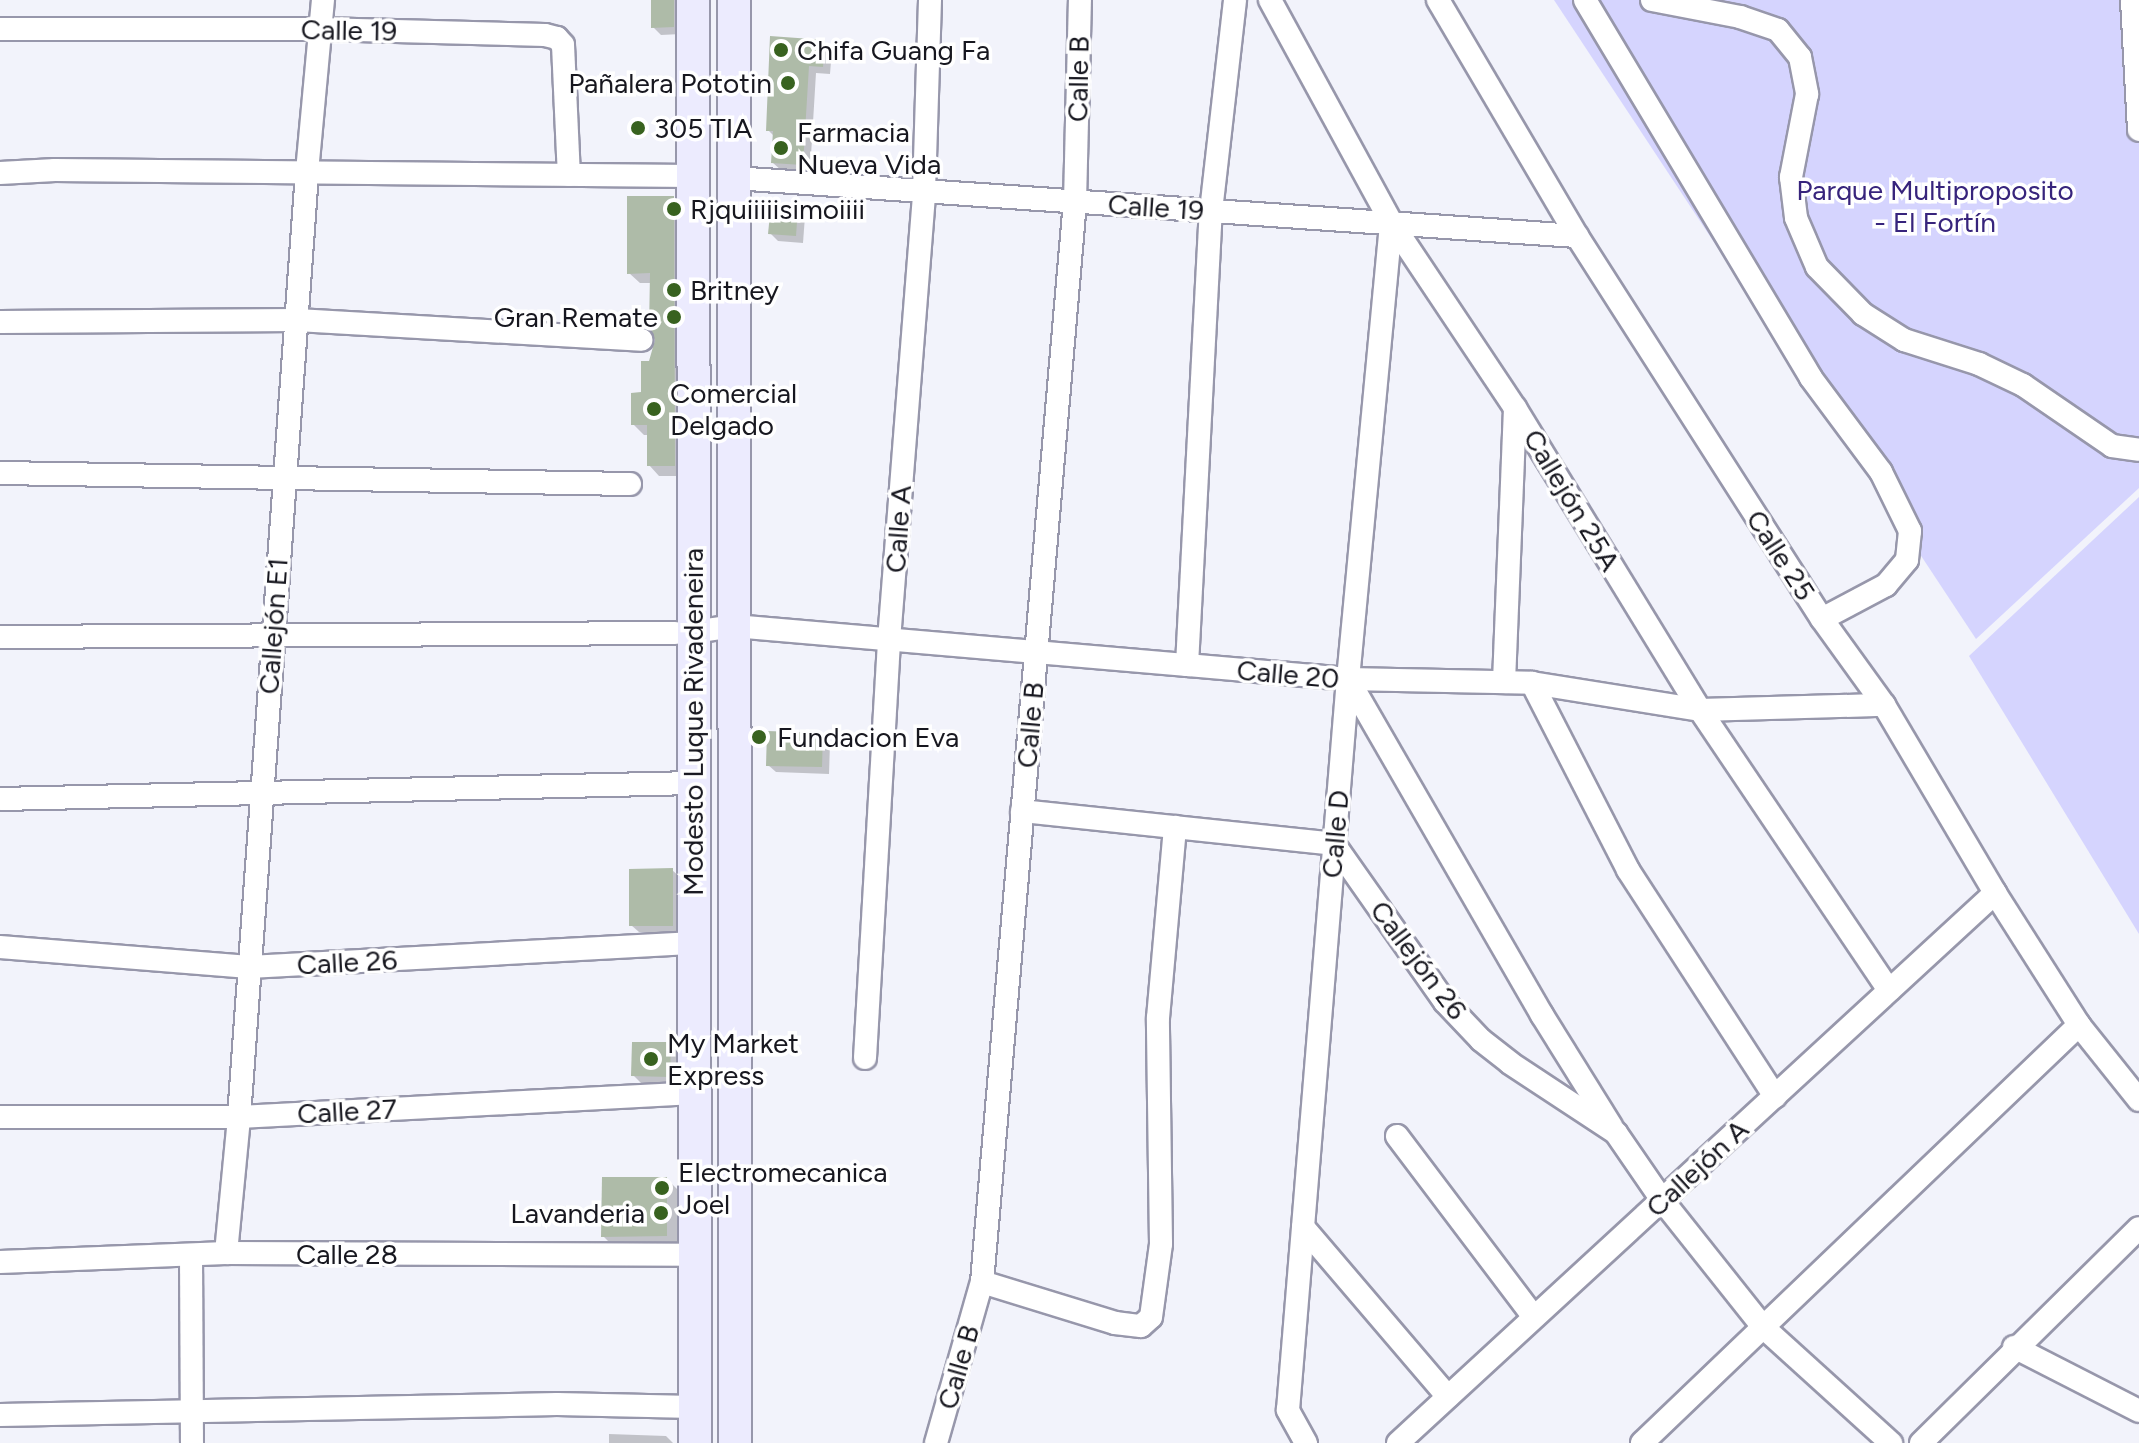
<!DOCTYPE html>
<meta charset="utf-8">
<style>
body{margin:0}
#map{position:relative;width:2139px;height:1443px;overflow:hidden;background:#f2f3fb;font-family:Figtree,sans-serif}
div>[style]{position:absolute}
[style*='--x']{left:calc(var(--x)*1px);top:calc(var(--y)*1px);width:calc(var(--w)*1px);rotate:calc(var(--a)*1deg)}
.green>*{inset:0;background:#d5d4fe}
.shadow>*{inset:0;background:#0003}
.building>*{inset:0;background:#aebba8}
.roads{filter:drop-shadow(2px 0 #9797ab) drop-shadow(-2px 0 #9797ab) drop-shadow(0 2px #9797ab) drop-shadow(0 -2px #9797ab)}
.street>*{height:22px;margin:-11px;padding:0 11px;transform-origin:11px;border-radius:11px;background:#fff}
.secondary>*{height:32px;margin:-16px;padding:0 16px;transform-origin:16px;border-radius:16px;background:#ecebfe}
.dots>*{width:22px;height:22px;translate:-50% -50%;box-sizing:border-box;border:4px solid #fff;border-radius:50%}
span{translate:-50% -50%;white-space:nowrap;text-align:center;line-height:1.15;-webkit-text-stroke:7px #fff;paint-order:stroke}
.street-label{font-size:28px;color:#17171f}
.poi-label{font-size:28px;color:#17171f}
.left{translate:0 -50%;text-align:left}
.right{translate:-100% -50%;text-align:right}
.park-label{font-size:28px;color:#37247c}
</style>
<div id="map">
<div class="green">
<div style="clip-path:polygon(1554px 0,2139px 0,2139px 488px,1976px 639px)"></div>
<div style="clip-path:polygon(2139px 497px,2139px 934px,1969px 656px)"></div>
</div>
<div class="shadow">
<div style="clip-path:polygon(653px 0,685px 0,681px 34px,661px 35px,653px 27px)"></div>
<div style="clip-path:polygon(824px 42px,832px 49px,830px 74px,816px 73px,810px 172px,781px 170px,773px 163px,775px 137px,768px 130px)"></div>
<div style="clip-path:polygon(673px 198px,684px 209px,684px 476px,659px 476px,649px 465px,649px 435px,644px 435px,633px 424px,657px 341px,652px 283px,640px 283px,629px 273px)"></div>
<div style="clip-path:polygon(798px 208px,805px 216px,803px 243px,778px 241px,770px 233px)"></div>
<div style="clip-path:polygon(822px 735px,830px 742px,829px 774px,776px 772px,768px 765px)"></div>
<div style="clip-path:polygon(672px 870px,680px 877px,680px 932px,639px 932px,631px 925px)"></div>
<div style="clip-path:polygon(670px 1044px,678px 1052px,677px 1084px,641px 1083px,633px 1075px)"></div>
<div style="clip-path:polygon(667px 1179px,679px 1191px,679px 1248px,615px 1248px,603px 1236px)"></div>
<div style="clip-path:polygon(609px 1434px,666px 1436px,673px 1443px,609px 1443px)"></div>
</div>
<div class="building">
<div style="clip-path:polygon(651px 0,674px 0,674px 27px,651px 28px)"></div>
<div style="clip-path:polygon(770px 36px,825px 40px,823px 67px,809px 66px,803px 165px,771px 163px,773px 131px,766px 131px)"></div>
<div style="clip-path:polygon(627px 196px,674px 196px,675px 466px,647px 466px,647px 425px,631px 425px,631px 393px,641px 392px,641px 361px,649px 361px,655px 340px,649px 329px,650px 273px,627px 274px)"></div>
<div style="clip-path:polygon(771px 204px,798px 207px,796px 236px,768px 234px)"></div>
<div style="clip-path:polygon(767px 731px,823px 733px,822px 767px,766px 766px)"></div>
<div style="clip-path:polygon(673px 868px,673px 926px,629px 926px,629px 869px)"></div>
<div style="clip-path:polygon(632px 1042px,671px 1042px,670px 1077px,631px 1076px)"></div>
<div style="clip-path:polygon(602px 1177px,667px 1177px,667px 1236px,601px 1237px)"></div>
</div>
<div class="roads">
<div class="street">
<div style="--x:1270;--y:0;--w:253;--a:61.4"></div>
<div style="--x:1391;--y:222;--w:224;--a:56.3"></div>
<div style="--x:1515;--y:408;--w:354;--a:58.5"></div>
<div style="--x:1700;--y:710;--w:338;--a:56"></div>
<div style="--x:1438;--y:0;--w:274;--a:59.5"></div>
<div style="--x:1577;--y:236;--w:455;--a:57.4"></div>
<div style="--x:1822;--y:619;--w:106;--a:54.2"></div>
<div style="--x:1884;--y:705;--w:218;--a:59.4"></div>
<div style="--x:1995;--y:893;--w:156;--a:57.5"></div>
<div style="--x:2079;--y:1025;--w:96;--a:51.3"></div>
<div style="--x:1585;--y:0;--w:440;--a:59.1"></div>
<div style="--x:1811;--y:378;--w:117;--a:53.3"></div>
<div style="--x:1881;--y:472;--w:66;--a:63.8"></div>
<div style="--x:1910;--y:531;--w:29;--a:96"></div>
<div style="--x:1907;--y:560;--w:33;--a:130"></div>
<div style="--x:1886;--y:585;--w:72;--a:152"></div>
<div style="--x:1652;--y:0;--w:90;--a:10.9"></div>
<div style="--x:1740;--y:17;--w:40;--a:18.9"></div>
<div style="--x:1778;--y:30;--w:35;--a:51"></div>
<div style="--x:1800;--y:57;--w:38;--a:79"></div>
<div style="--x:1807;--y:94;--w:85;--a:100.9"></div>
<div style="--x:1791;--y:177;--w:41;--a:83"></div>
<div style="--x:1796;--y:218;--w:53;--a:66.8"></div>
<div style="--x:1817;--y:267;--w:66;--a:45.6"></div>
<div style="--x:1863;--y:314;--w:49;--a:32.4"></div>
<div style="--x:1904;--y:340;--w:79;--a:17.7"></div>
<div style="--x:1979;--y:364;--w:49;--a:25.5"></div>
<div style="--x:2023;--y:385;--w:108;--a:34.4"></div>
<div style="--x:2112;--y:446;--w:27;--a:8"></div>
<div style="--x:2132;--y:0;--w:130;--a:86.9"></div>
<div style="--x:0;--y:29;--w:319;--a:0"></div>
<div style="--x:319;--y:29;--w:226;--a:1.5"></div>
<div style="--x:545;--y:35;--w:12;--a:14"></div>
<div style="--x:557;--y:38;--w:9;--a:49"></div>
<div style="--x:563;--y:45;--w:130;--a:87.4"></div>
<div style="--x:0;--y:173;--w:55;--a:-3.1"></div>
<div style="--x:55;--y:170;--w:638;--a:0.54"></div>
<div style="--x:734;--y:178;--w:845;--a:3.94"></div>
<div style="--x:0;--y:322;--w:297;--a:-0.4"></div>
<div style="--x:297;--y:320;--w:345;--a:3.3"></div>
<div style="--x:0;--y:473;--w:630;--a:1"></div>
<div style="--x:693;--y:632;--w:41;--a:-8.3"></div>
<div style="--x:734;--y:626;--w:616;--a:4.93"></div>
<div style="--x:1348;--y:679;--w:184;--a:1.2"></div>
<div style="--x:1532;--y:683;--w:170;--a:9.1"></div>
<div style="--x:1700;--y:710;--w:184;--a:-1.6"></div>
<div style="--x:0;--y:637;--w:675;--a:-0.34"></div>
<div style="--x:1187;--y:665;--w:455;--a:-87"></div>
<div style="--x:1211;--y:211;--w:212;--a:-83.5"></div>
<div style="--x:1348;--y:679;--w:388;--a:60"></div>
<div style="--x:1542;--y:1015;--w:131;--a:58.1"></div>
<div style="--x:1504;--y:682;--w:274;--a:-87.7"></div>
<div style="--x:1532;--y:683;--w:210;--a:62.8"></div>
<div style="--x:1628;--y:870;--w:270;--a:57"></div>
<div style="--x:0;--y:799;--w:693;--a:-1.32"></div>
<div style="--x:1022;--y:811;--w:314;--a:6"></div>
<div style="--x:1334;--y:844;--w:193;--a:54.9"></div>
<div style="--x:1445;--y:1002;--w:52;--a:46.5"></div>
<div style="--x:1481;--y:1040;--w:37;--a:38"></div>
<div style="--x:1510;--y:1063;--w:127;--a:33.4"></div>
<div style="--x:1616;--y:1133;--w:81;--a:55.5"></div>
<div style="--x:1662;--y:1200;--w:162;--a:51.5"></div>
<div style="--x:1763;--y:1327;--w:173;--a:42.2"></div>
<div style="--x:0;--y:947;--w:250;--a:4.6"></div>
<div style="--x:249;--y:967;--w:446;--a:-3.1"></div>
<div style="--x:865;--y:1058;--w:419;--a:-86.7"></div>
<div style="--x:889;--y:640;--w:450;--a:-85.5"></div>
<div style="--x:924;--y:191;--w:191;--a:-88.2"></div>
<div style="--x:0;--y:1117;--w:239;--a:0"></div>
<div style="--x:239;--y:1117;--w:456;--a:-3"></div>
<div style="--x:1397;--y:1136;--w:227;--a:52.9"></div>
<div style="--x:1303;--y:1227;--w:223;--a:49.5"></div>
<div style="--x:226;--y:1253;--w:137;--a:-84.5"></div>
<div style="--x:239;--y:1117;--w:947;--a:-85.88"></div>
<div style="--x:307;--y:172;--w:173;--a:-84.7"></div>
<div style="--x:191;--y:1255;--w:188;--a:89.7"></div>
<div style="--x:0;--y:1262;--w:226;--a:-2.3"></div>
<div style="--x:226;--y:1253;--w:468;--a:0.2"></div>
<div style="--x:982;--y:1282;--w:139;--a:17.1"></div>
<div style="--x:1115;--y:1323;--w:26;--a:7"></div>
<div style="--x:1141;--y:1326;--w:13;--a:-42"></div>
<div style="--x:1151;--y:1317;--w:74;--a:-82.2"></div>
<div style="--x:1161;--y:1244;--w:226;--a:-90.8"></div>
<div style="--x:1158;--y:1018;--w:192;--a:-84.9"></div>
<div style="--x:2014;--y:1347;--w:140;--a:27.1"></div>
<div style="--x:0;--y:1415;--w:557;--a:-1.13"></div>
<div style="--x:557;--y:1404;--w:137;--a:1.3"></div>
<div style="--x:936;--y:1443;--w:167;--a:-74.1"></div>
<div style="--x:982;--y:1282;--w:1084;--a:-85.08"></div>
<div style="--x:1075;--y:202;--w:202;--a:-88.6"></div>
<div style="--x:1306;--y:1443;--w:38;--a:-119"></div>
<div style="--x:1288;--y:1410;--w:733;--a:-85.31"></div>
<div style="--x:1348;--y:679;--w:459;--a:-84.6"></div>
<div style="--x:1398;--y:1443;--w:812;--a:-42.65"></div>
<div style="--x:1642;--y:1443;--w:605;--a:-43.73"></div>
<div style="--x:1921;--y:1443;--w:306;--a:-44.6"></div>
</div>
<div class="secondary">
<div style="--x:693;--y:0;--w:1443;--a:89.92"></div>
<div style="--x:734;--y:0;--w:1443;--a:89.96"></div>
</div>
</div>
<div class="dots">
<div style="left:781px;top:50px;background:#38621f"></div>
<div style="left:788px;top:83px;background:#38621f"></div>
<div style="left:638px;top:128px;background:#38621f"></div>
<div style="left:781px;top:148px;background:#38621f"></div>
<div style="left:674px;top:209px;background:#38621f"></div>
<div style="left:674px;top:290px;background:#38621f"></div>
<div style="left:674px;top:317px;background:#38621f"></div>
<div style="left:654px;top:409px;background:#38621f"></div>
<div style="left:759px;top:737px;background:#38621f"></div>
<div style="left:651px;top:1059px;background:#38621f"></div>
<div style="left:662px;top:1188px;background:#38621f"></div>
<div style="left:661px;top:1213px;background:#38621f"></div>
</div>
<div class="street-label">
<span style="left:349px;top:30px;rotate:1deg">Calle 19</span>
<span style="left:1078px;top:79px;rotate:-89deg">Calle B</span>
<span style="left:1156px;top:207px;rotate:4deg">Calle 19</span>
<span style="left:1572px;top:500px;rotate:59deg">Callejón 25A</span>
<span style="left:898px;top:529px;rotate:-86deg">Calle A</span>
<span style="left:1781px;top:555px;rotate:57deg">Calle 25</span>
<span style="left:273px;top:626px;rotate:-86deg">Callejón E1</span>
<span style="left:1288px;top:674px;rotate:5deg">Calle 20</span>
<span style="left:693px;top:722px;rotate:-90deg">Modesto Luque Rivadeneira</span>
<span style="left:1030px;top:725px;rotate:-85deg">Calle B</span>
<span style="left:1335px;top:834px;rotate:-85deg">Calle D</span>
<span style="left:1419px;top:960px;rotate:53deg">Callejón 26</span>
<span style="left:347px;top:962px;rotate:-3deg">Calle 26</span>
<span style="left:347px;top:1111px;rotate:-3deg">Calle 27</span>
<span style="left:1697px;top:1168px;rotate:-43deg">Callejón A</span>
<span style="left:347px;top:1254px">Calle 28</span>
<span style="left:958px;top:1367px;rotate:-74deg">Calle B</span>
</div>
<div class="poi-label">
<span class="left" style="left:797px;top:50px">Chifa Guang Fa</span>
<span class="right" style="left:772px;top:83px">Pañalera Pototin</span>
<span class="left" style="left:654px;top:128px">305 TIA</span>
<span class="left" style="left:797px;top:148px">Farmacia<br>Nueva Vida</span>
<span class="left" style="left:690px;top:209px">Rjquiiiiisimoiiii</span>
<span class="left" style="left:690px;top:290px">Britney</span>
<span class="right" style="left:658px;top:317px">Gran Remate</span>
<span class="left" style="left:670px;top:409px">Comercial<br>Delgado</span>
<span class="left" style="left:777px;top:737px">Fundacion Eva</span>
<span class="left" style="left:667px;top:1059px">My Market<br>Express</span>
<span class="left" style="left:678px;top:1188px">Electromecanica<br>Joel</span>
<span class="right" style="left:645px;top:1213px">Lavanderia</span>
</div>
<div class="park-label">
<span style="left:1935px;top:206px">Parque Multiproposito<br>- El Fortín</span>
</div>
</div>
